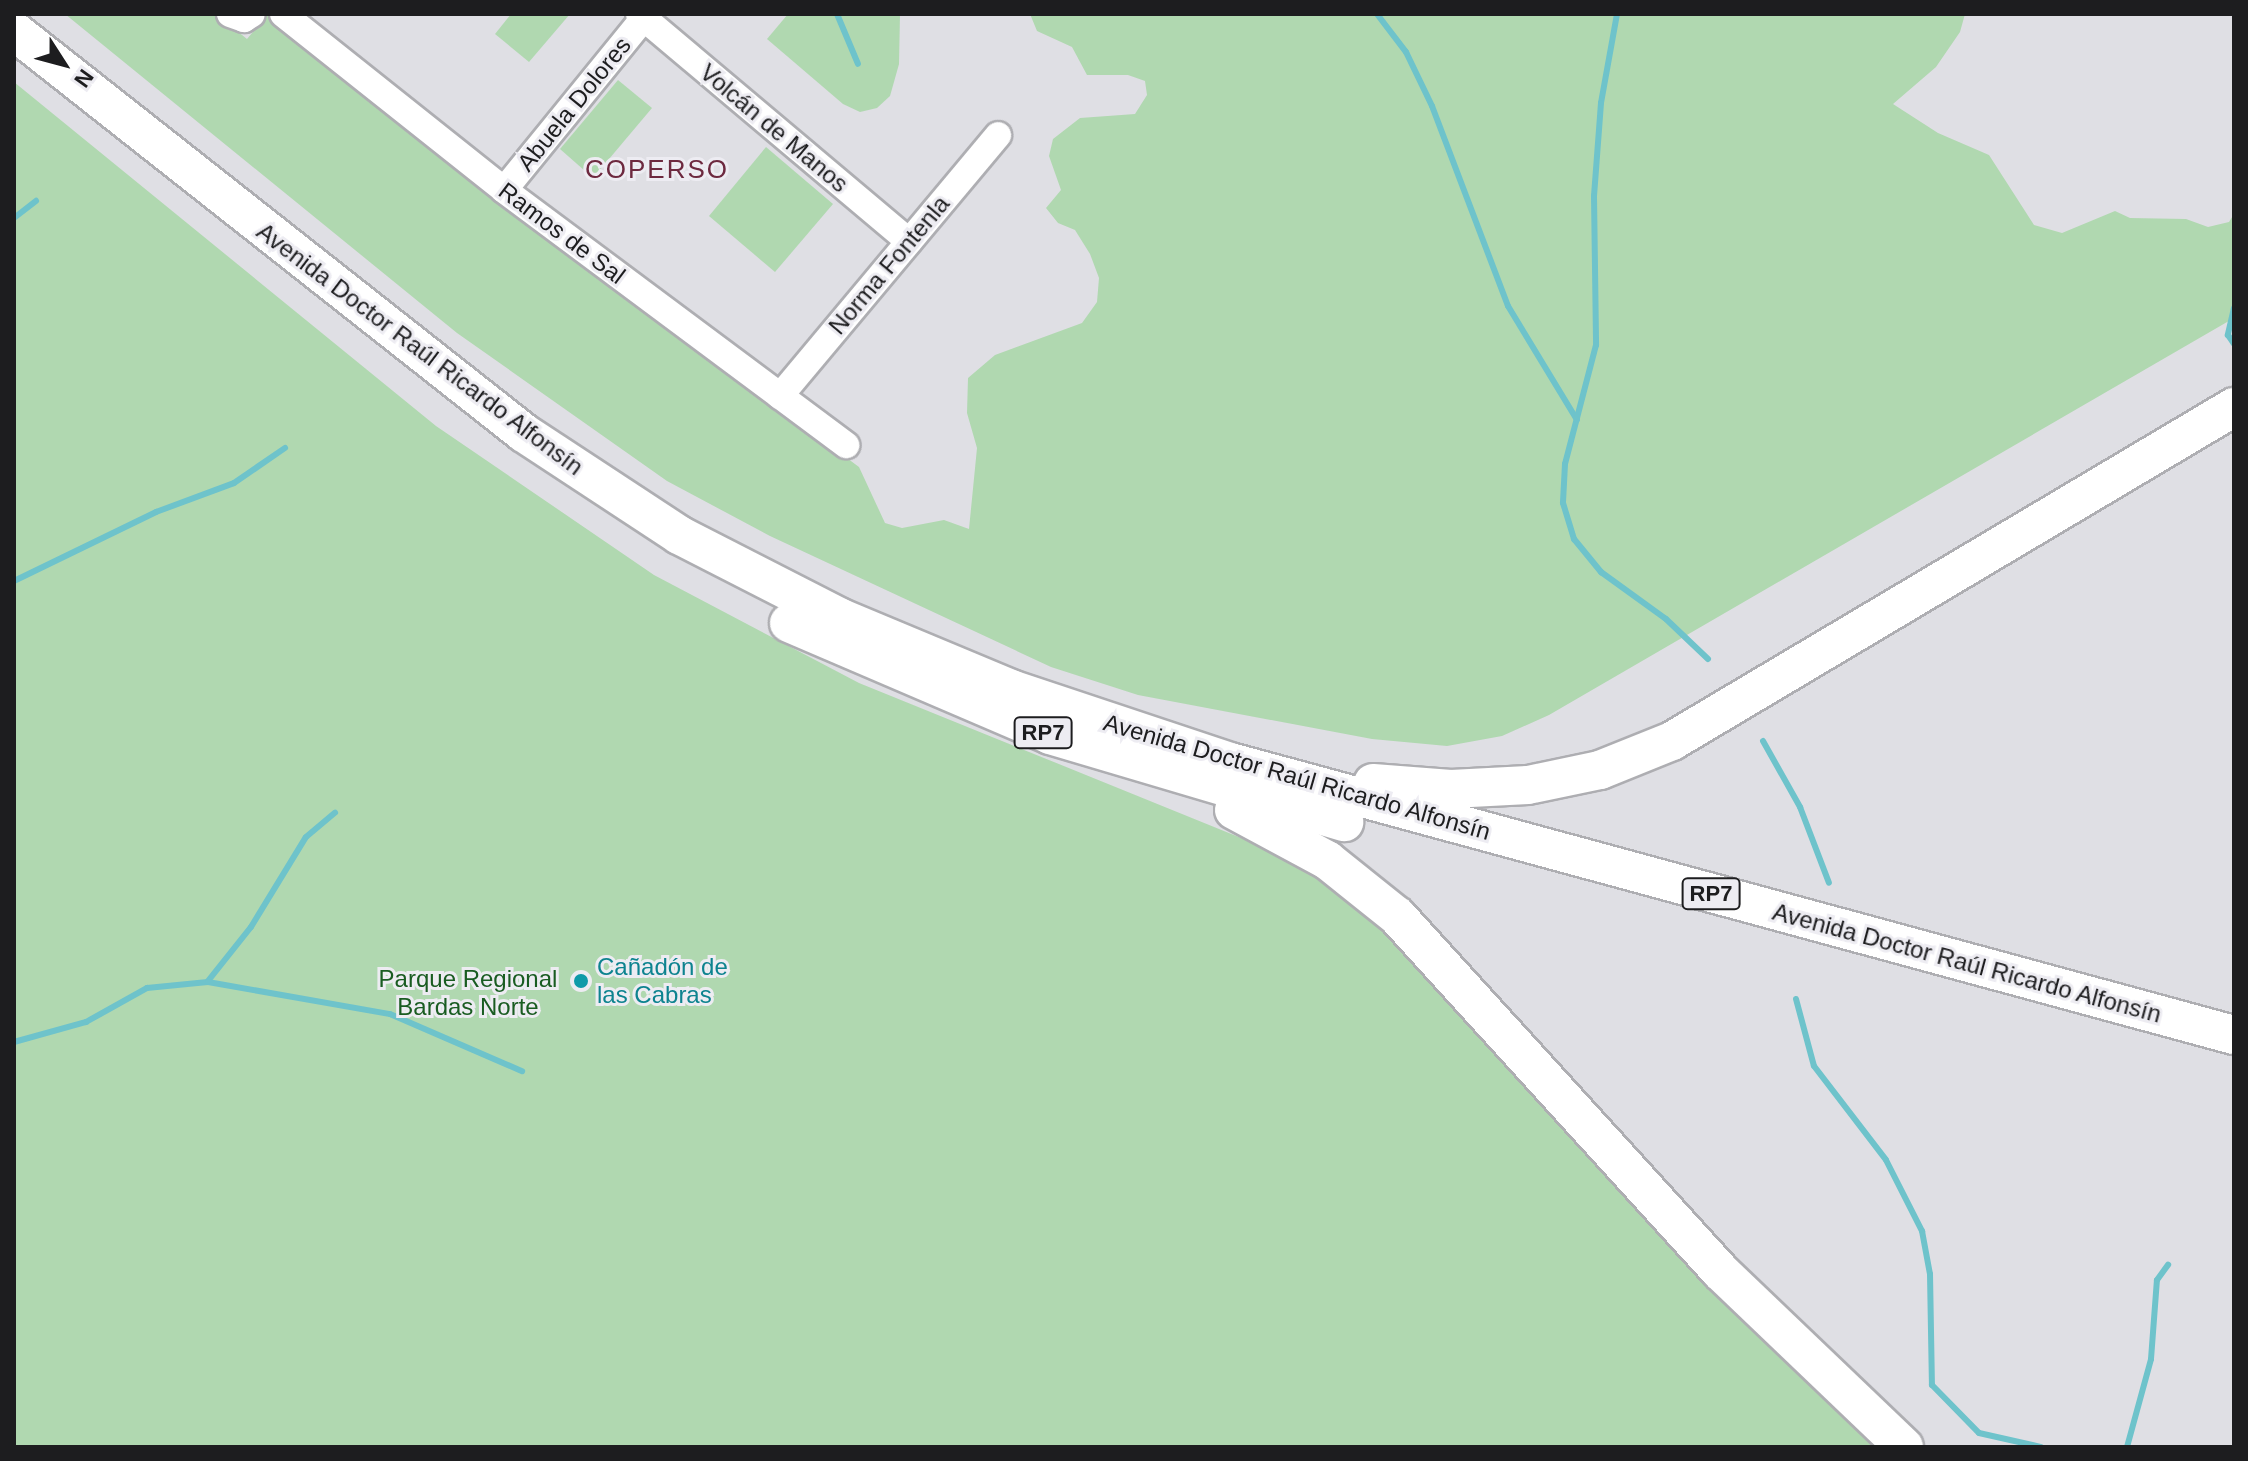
<!DOCTYPE html>
<meta charset="utf-8">
<style>
body{margin:0}
#map{position:relative;width:2248px;height:1461px;overflow:hidden;background:#dfdfe4;font-family:Helvetica,sans-serif}
div>[style]{position:absolute}
[style*='--x']{left:calc(var(--x)*1px);top:calc(var(--y)*1px);width:calc(var(--w)*1px);rotate:calc(var(--a)*1deg)}
.green>*{inset:0;background:#b0d8b0}
.stream>*{height:6px;margin:-3px;padding:0 3px;transform-origin:3px;border-radius:3px;background:#6ec3cb}
.roads{filter:drop-shadow(2px 0 #aeaeb2) drop-shadow(-2px 0 #aeaeb2) drop-shadow(0 2px #aeaeb2) drop-shadow(0 -2px #aeaeb2)}
.minor>*{height:26px;margin:-13px;padding:0 13px;transform-origin:13px;border-radius:13px;background:#fff}
.highway>*{height:38px;margin:-19px;padding:0 19px;transform-origin:19px;border-radius:19px;background:#fff}
.dots>*{width:22px;height:22px;translate:-50% -50%;box-sizing:border-box;border:4px solid #edecf2;border-radius:50%}
span{translate:-50% -50%;white-space:nowrap;text-align:center;line-height:1.15;-webkit-text-stroke:6px #edecf2;paint-order:stroke}
.shield-label span{padding:2px 6px;background:#edecf2;border:2px solid;border-radius:6px;-webkit-text-stroke-width:0}
.shield-label{font-size:22px;color:#1d1d1f;font-weight:700}
.street-label{font-size:24px;color:#1d1d1f}
.culture-label{font-size:24px;color:#0d838f}
.left{translate:0 -50%;text-align:left}
.park-label{font-size:24px;color:#195c21}
.neighbourhood-label{font-size:26px;color:#6d293f;letter-spacing:2px}
.frame{position:absolute;inset:0;border:16px solid #1d1d1f;pointer-events:none}
.north{position:absolute;left:24px;top:24px;width:80px;height:80px;-webkit-text-stroke:6px #edecf2;paint-order:stroke;rotate:126deg;font-size:22px;font-weight:700;line-height:32px;text-align:center;color:#1d1d1f}
.north::after{content:'';display:block;margin:auto;width:28px;height:36px;background:#1d1d1f;clip-path:polygon(50% 0,100% 100%,50% 72%,0 100%)}
</style>
<div id="map">
<div class="green">
<div style="clip-path:polygon(65px 14px,216px 14px,247px 39px,267px 15px,497px 198px,859px 467px,885px 523px,902px 528px,944px 520px,969px 529px,977px 448px,967px 413px,968px 378px,995px 355px,1082px 323px,1097px 302px,1099px 278px,1090px 254px,1075px 230px,1058px 223px,1046px 208px,1061px 190px,1049px 156px,1053px 139px,1080px 118px,1135px 114px,1147px 95px,1145px 81px,1128px 75px,1087px 75px,1072px 47px,1037px 31px,1030px 14px,1965px 14px,1960px 32px,1936px 67px,1893px 104px,1938px 133px,1989px 155px,2034px 225px,2062px 233px,2115px 211px,2130px 218px,2186px 219px,2208px 227px,2229px 222px,2234px 214px,2234px 318px,1549px 715px,1502px 736px,1447px 746px,1372px 739px,1138px 695px,1051px 667px,770px 536px,667px 481px,457px 333px)"></div>
<div style="clip-path:polygon(511px 14px,570px 14px,529px 62px,495px 34px)"></div>
<div style="clip-path:polygon(788px 14px,900px 14px,899px 64px,890px 96px,877px 108px,860px 112px,843px 104px,767px 39px)"></div>
<div style="clip-path:polygon(618px 80px,652px 108px,593px 178px,560px 149px)"></div>
<div style="clip-path:polygon(14px 82px,436px 426px,654px 575px,859px 683px,1276px 852px,1348px 896px,1411px 953px,1670px 1246px,1879px 1447px,14px 1447px)"></div>
<div style="clip-path:polygon(766px 147px,833px 204px,775px 272px,709px 216px)"></div>
</div>
<div class="stream">
<div style="--x:837;--y:14;--w:54;--a:67.2"></div>
<div style="--x:1377;--y:14;--w:48;--a:52.7"></div>
<div style="--x:1406;--y:52;--w:60;--a:64.3"></div>
<div style="--x:1432;--y:106;--w:214;--a:69.2"></div>
<div style="--x:1508;--y:306;--w:133;--a:58.8"></div>
<div style="--x:1617;--y:14;--w:90;--a:100.2"></div>
<div style="--x:1601;--y:103;--w:93;--a:94.3"></div>
<div style="--x:1594;--y:196;--w:149;--a:89.2"></div>
<div style="--x:1596;--y:345;--w:123;--a:104.6"></div>
<div style="--x:1565;--y:464;--w:39;--a:93"></div>
<div style="--x:1563;--y:503;--w:38;--a:73"></div>
<div style="--x:1574;--y:539;--w:43;--a:50.7"></div>
<div style="--x:1601;--y:572;--w:80;--a:35.9"></div>
<div style="--x:1666;--y:619;--w:58;--a:43.6"></div>
<div style="--x:14;--y:218;--w:28;--a:-38"></div>
<div style="--x:2234;--y:308;--w:28;--a:103"></div>
<div style="--x:2228;--y:335;--w:11;--a:56"></div>
<div style="--x:14;--y:581;--w:158;--a:-25.9"></div>
<div style="--x:156;--y:512;--w:83;--a:-20.4"></div>
<div style="--x:234;--y:483;--w:62;--a:-34.5"></div>
<div style="--x:1763;--y:741;--w:76;--a:60.7"></div>
<div style="--x:1800;--y:807;--w:81;--a:69.1"></div>
<div style="--x:208;--y:981;--w:69;--a:-51.5"></div>
<div style="--x:251;--y:927;--w:105;--a:-58.6"></div>
<div style="--x:306;--y:837;--w:38;--a:-40"></div>
<div style="--x:1796;--y:999;--w:69;--a:75"></div>
<div style="--x:1814;--y:1066;--w:118;--a:52.5"></div>
<div style="--x:1886;--y:1160;--w:80;--a:63.1"></div>
<div style="--x:1922;--y:1231;--w:44;--a:79.5"></div>
<div style="--x:1930;--y:1274;--w:111;--a:89"></div>
<div style="--x:1932;--y:1385;--w:67;--a:45.6"></div>
<div style="--x:1979;--y:1433;--w:64;--a:12.7"></div>
<div style="--x:14;--y:1042;--w:75;--a:-15.5"></div>
<div style="--x:86;--y:1022;--w:70;--a:-29.1"></div>
<div style="--x:147;--y:988;--w:61;--a:-5.6"></div>
<div style="--x:208;--y:982;--w:185;--a:10"></div>
<div style="--x:390;--y:1014;--w:144;--a:23.4"></div>
<div style="--x:2127;--y:1447;--w:91;--a:-74.7"></div>
<div style="--x:2151;--y:1359;--w:79;--a:-85.7"></div>
<div style="--x:2157;--y:1280;--w:19;--a:-54"></div>
</div>
<div class="roads">
<div class="minor">
<div style="--x:230;--y:14;--w:15;--a:20"></div>
<div style="--x:244;--y:19;--w:9;--a:-32"></div>
<div style="--x:283;--y:14;--w:283;--a:38.5"></div>
<div style="--x:504;--y:190;--w:427;--a:36.7"></div>
<div style="--x:639;--y:14;--w:353;--a:40.1"></div>
<div style="--x:504;--y:190;--w:222;--a:-50.9"></div>
<div style="--x:780;--y:396;--w:340;--a:-50.1"></div>
</div>
<div class="highway">
<div style="--x:14;--y:31;--w:649;--a:38.25"></div>
<div style="--x:524;--y:433;--w:186;--a:33.3"></div>
<div style="--x:679;--y:535;--w:180;--a:27.1"></div>
<div style="--x:839;--y:617;--w:186;--a:22.7"></div>
<div style="--x:1011;--y:689;--w:235;--a:18.4"></div>
<div style="--x:1234;--y:763;--w:1036;--a:15.22"></div>
<div style="--x:789;--y:623;--w:284;--a:23.2"></div>
<div style="--x:1050;--y:735;--w:307;--a:16.5"></div>
<div style="--x:1373;--y:783;--w:78;--a:4.4"></div>
<div style="--x:1451;--y:789;--w:77;--a:-3"></div>
<div style="--x:1528;--y:785;--w:74;--a:-11.8"></div>
<div style="--x:1600;--y:770;--w:78;--a:-21.9"></div>
<div style="--x:1672;--y:741;--w:654;--a:-30.72"></div>
<div style="--x:1234;--y:810;--w:106;--a:28.3"></div>
<div style="--x:1327;--y:860;--w:90;--a:38.7"></div>
<div style="--x:1397;--y:916;--w:481;--a:47.7"></div>
<div style="--x:1721;--y:1272;--w:253;--a:43.7"></div>
</div>
</div>
<div class="dots">
<div style="left:581px;top:981px;background:#0f9aa8"></div>
</div>
<div class="shield-label">
<span style="left:1043px;top:733px">RP7</span>
<span style="left:1711px;top:894px">RP7</span>
</div>
<div class="street-label">
<span style="left:574px;top:104px;rotate:-51deg">Abuela Dolores</span>
<span style="left:774px;top:128px;rotate:40deg">Volcán de Manos</span>
<span style="left:562px;top:233px;rotate:37deg">Ramos de Sal</span>
<span style="left:889px;top:265px;rotate:-50deg">Norma Fontenla</span>
<span style="left:420px;top:349px;rotate:37deg">Avenida Doctor Raúl Ricardo Alfonsín</span>
<span style="left:1297px;top:777px;rotate:16deg">Avenida Doctor Raúl Ricardo Alfonsín</span>
<span style="left:1967px;top:963px;rotate:15deg">Avenida Doctor Raúl Ricardo Alfonsín</span>
</div>
<div class="culture-label">
<span class="left" style="left:597px;top:981px">Cañadón de<br>las Cabras</span>
</div>
<div class="park-label">
<span style="left:468px;top:993px">Parque Regional<br>Bardas Norte</span>
</div>
<div class="neighbourhood-label">
<span style="left:657px;top:170px">COPERSO</span>
</div>
<div class="frame"></div>
<div class="north">N</div>
</div>
